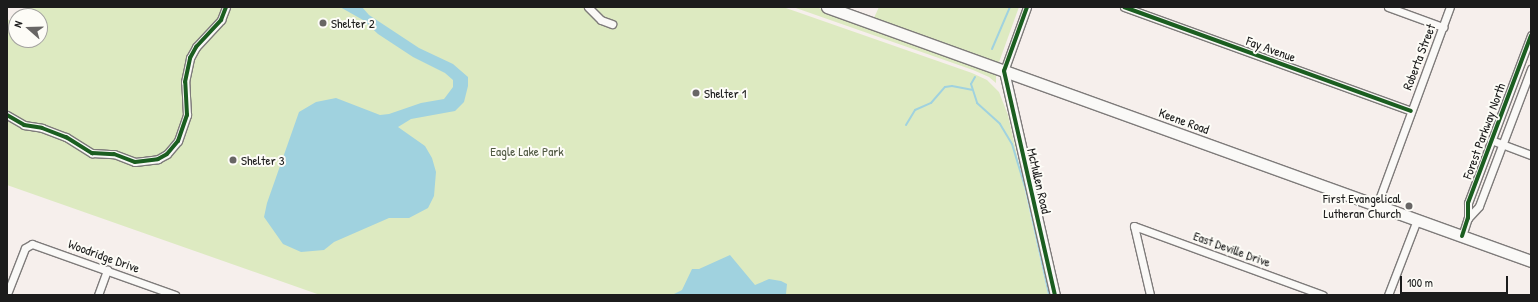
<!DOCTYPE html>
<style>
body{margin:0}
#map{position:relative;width:1538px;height:302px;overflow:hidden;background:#f6efec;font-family:"Patrick Hand",sans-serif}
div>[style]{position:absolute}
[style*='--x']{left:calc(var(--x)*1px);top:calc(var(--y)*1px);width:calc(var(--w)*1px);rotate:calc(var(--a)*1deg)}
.green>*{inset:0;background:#ddeac1}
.water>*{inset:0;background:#a0d2df}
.stream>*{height:2px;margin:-1px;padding:0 1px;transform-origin:1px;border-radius:1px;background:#a0d2df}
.roads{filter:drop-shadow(1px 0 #7e7b7a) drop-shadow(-1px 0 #7e7b7a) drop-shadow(0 1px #7e7b7a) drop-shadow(0 -1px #7e7b7a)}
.minor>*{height:7px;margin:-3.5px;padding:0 3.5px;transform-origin:3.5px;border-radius:3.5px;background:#faf9f7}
.tertiary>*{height:9px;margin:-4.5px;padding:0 4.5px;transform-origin:4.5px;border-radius:4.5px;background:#faf9f7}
.secondary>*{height:11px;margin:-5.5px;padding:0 5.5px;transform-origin:5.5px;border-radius:5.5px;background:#faf9f7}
.cycleway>*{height:4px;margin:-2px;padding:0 2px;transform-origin:2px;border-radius:2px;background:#1b5e20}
.dots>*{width:11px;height:11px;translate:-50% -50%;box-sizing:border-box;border:2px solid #fdfcf7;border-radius:50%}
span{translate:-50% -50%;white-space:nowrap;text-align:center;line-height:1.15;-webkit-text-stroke:4px #fdfcf7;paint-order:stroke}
.poi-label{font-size:13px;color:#1c1c1c}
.left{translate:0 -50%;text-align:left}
.right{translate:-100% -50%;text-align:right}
.street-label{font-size:13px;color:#1c1c1c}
.park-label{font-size:13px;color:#505943}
.frame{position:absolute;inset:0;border:8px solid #1c1c1c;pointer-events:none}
.north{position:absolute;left:8px;top:8px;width:40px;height:40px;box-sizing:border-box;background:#fdfcf7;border:1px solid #a3a29f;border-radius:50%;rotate:290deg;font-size:11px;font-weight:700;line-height:16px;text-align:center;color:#1c1c1c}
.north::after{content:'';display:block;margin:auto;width:14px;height:18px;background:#686665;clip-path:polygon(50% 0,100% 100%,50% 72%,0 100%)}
.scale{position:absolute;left:1400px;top:276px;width:108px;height:18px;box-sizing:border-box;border:2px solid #1c1c1c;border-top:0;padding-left:5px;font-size:12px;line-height:14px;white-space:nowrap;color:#1c1c1c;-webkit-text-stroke:3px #fdfcf7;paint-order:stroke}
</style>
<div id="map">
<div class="green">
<div style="clip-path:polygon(26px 7px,783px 7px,972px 73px,987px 80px,999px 92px,1008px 115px,1048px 295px,320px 295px,7px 185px,7px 19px,16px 23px,16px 40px,40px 40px,40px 16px,23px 16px)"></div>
<div style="clip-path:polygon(793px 7px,816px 7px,996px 72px,996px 83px,989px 77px,973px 70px)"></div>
<div style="clip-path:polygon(879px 7px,1019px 7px,998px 65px,873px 20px)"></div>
</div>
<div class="water">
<div style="clip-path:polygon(340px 7px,362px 7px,369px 15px,419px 48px,453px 64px,468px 77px,468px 86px,464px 102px,455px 111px,411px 119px,398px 127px,425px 146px,432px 158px,436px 172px,434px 196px,428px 208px,409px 218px,389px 218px,334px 242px,324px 250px,301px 252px,283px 244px,264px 217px,267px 203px,299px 112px,316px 102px,336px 98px,380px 115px,389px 114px,421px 103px,444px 99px,453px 87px,453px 80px,445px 73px,413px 57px,378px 34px,363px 20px)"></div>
<div style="clip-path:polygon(730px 255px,755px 285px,769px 279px,781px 281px,787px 284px,786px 294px,672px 295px,682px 290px,692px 269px,699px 269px)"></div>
</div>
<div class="stream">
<div style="--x:992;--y:49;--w:46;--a:-66.8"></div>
<div style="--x:975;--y:77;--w:8;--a:120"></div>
<div style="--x:971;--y:84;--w:20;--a:72"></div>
<div style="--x:977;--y:103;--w:31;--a:42"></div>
<div style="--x:1000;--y:124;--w:23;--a:59"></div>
<div style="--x:1012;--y:144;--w:48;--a:73.1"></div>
<div style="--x:1026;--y:190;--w:107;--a:77.6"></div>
<div style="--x:906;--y:125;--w:17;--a:-59"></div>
<div style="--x:915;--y:110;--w:17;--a:-24"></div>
<div style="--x:931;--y:103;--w:21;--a:-49"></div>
<div style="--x:945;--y:87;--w:7;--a:-8"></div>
<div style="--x:952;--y:86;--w:20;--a:11"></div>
</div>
<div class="roads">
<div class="minor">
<div style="--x:588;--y:7;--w:18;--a:45"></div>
<div style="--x:601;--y:20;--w:12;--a:20"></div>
<div style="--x:1124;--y:7;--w:305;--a:19.9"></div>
<div style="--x:1388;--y:7;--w:59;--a:20"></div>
<div style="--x:1004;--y:71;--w:68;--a:-70.2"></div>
<div style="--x:7;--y:115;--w:20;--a:30"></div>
<div style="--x:24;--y:125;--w:18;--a:9"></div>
<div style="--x:42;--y:128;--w:26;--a:21"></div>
<div style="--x:66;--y:137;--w:31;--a:32"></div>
<div style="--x:92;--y:153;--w:22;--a:3"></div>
<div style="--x:114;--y:154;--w:22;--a:21"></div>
<div style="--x:135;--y:162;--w:23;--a:-7"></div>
<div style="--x:158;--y:159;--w:10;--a:-29"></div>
<div style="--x:167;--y:154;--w:17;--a:-50"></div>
<div style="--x:178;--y:141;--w:28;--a:-71"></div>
<div style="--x:187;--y:115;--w:33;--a:-93"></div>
<div style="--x:185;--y:82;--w:25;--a:-78"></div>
<div style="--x:190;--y:58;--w:13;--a:-61"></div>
<div style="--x:196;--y:47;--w:37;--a:-47"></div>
<div style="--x:221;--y:20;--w:14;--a:-69"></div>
<div style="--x:1491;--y:140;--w:43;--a:20.6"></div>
<div style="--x:1377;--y:205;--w:211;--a:-69.8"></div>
<div style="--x:1468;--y:218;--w:16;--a:-47"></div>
<div style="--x:1479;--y:206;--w:147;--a:-69.2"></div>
<div style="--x:1134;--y:226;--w:201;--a:20.1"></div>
<div style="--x:1134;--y:226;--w:71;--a:76.9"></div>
<div style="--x:1462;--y:236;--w:19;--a:-72"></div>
<div style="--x:1468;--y:218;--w:15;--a:-90"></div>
<div style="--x:1468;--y:203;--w:179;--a:-69.4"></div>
<div style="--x:7;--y:294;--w:49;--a:-68.6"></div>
<div style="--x:25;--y:248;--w:8;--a:-30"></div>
<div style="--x:32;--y:244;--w:152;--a:19.6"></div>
<div style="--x:98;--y:295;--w:27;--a:-70"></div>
<div style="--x:1388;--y:295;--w:80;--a:-68.9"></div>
</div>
<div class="tertiary">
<div style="--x:1004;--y:71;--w:230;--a:77.2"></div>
</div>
<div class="secondary">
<div style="--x:827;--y:7;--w:748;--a:19.84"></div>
</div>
</div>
<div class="cycleway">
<div style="--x:1027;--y:7;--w:68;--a:109.8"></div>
<div style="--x:1004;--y:71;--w:230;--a:77.2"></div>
<div style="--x:1124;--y:7;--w:305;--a:19.9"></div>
<div style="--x:7;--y:115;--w:20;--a:30"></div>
<div style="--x:24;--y:125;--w:18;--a:9"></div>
<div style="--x:42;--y:128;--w:26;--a:21"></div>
<div style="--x:66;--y:137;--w:31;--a:32"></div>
<div style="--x:92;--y:153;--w:22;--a:3"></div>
<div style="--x:114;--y:154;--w:22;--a:21"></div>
<div style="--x:135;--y:162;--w:23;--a:-7"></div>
<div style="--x:158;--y:159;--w:10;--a:-29"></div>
<div style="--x:167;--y:154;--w:17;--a:-50"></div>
<div style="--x:178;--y:141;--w:28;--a:-71"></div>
<div style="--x:187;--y:115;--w:33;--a:-93"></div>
<div style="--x:185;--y:82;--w:25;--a:-78"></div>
<div style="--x:190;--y:58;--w:13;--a:-61"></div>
<div style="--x:196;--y:47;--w:37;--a:-47"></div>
<div style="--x:221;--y:20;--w:14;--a:-69"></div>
<div style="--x:1462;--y:236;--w:19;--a:-72"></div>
<div style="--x:1468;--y:218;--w:15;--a:-90"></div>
<div style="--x:1468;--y:203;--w:179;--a:-69.4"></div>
</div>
<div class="dots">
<div style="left:323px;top:23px;background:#686665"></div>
<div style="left:696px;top:93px;background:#686665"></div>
<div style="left:233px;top:160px;background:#686665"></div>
<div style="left:1409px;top:206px;background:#686665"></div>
</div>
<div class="poi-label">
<span class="left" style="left:331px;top:23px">Shelter 2</span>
<span class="left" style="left:704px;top:93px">Shelter 1</span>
<span class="left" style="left:241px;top:160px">Shelter 3</span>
<span class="right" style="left:1401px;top:206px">First Evangelical<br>Lutheran Church</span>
</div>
<div class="street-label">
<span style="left:1271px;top:49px;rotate:20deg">Fay Avenue</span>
<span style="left:1419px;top:57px;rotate:-69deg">Roberta Street</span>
<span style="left:1184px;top:121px;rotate:20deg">Keene Road</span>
<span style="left:1484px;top:131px;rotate:-70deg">Forest Parkway North</span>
<span style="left:1039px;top:181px;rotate:77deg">McMullen Road</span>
<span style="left:1232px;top:249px;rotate:20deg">East Deville Drive</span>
<span style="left:104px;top:256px;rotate:20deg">Woodridge Drive</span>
</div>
<div class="park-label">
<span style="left:527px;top:151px">Eagle Lake Park</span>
</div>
<div class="frame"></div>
<div class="north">N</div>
<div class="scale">100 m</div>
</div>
